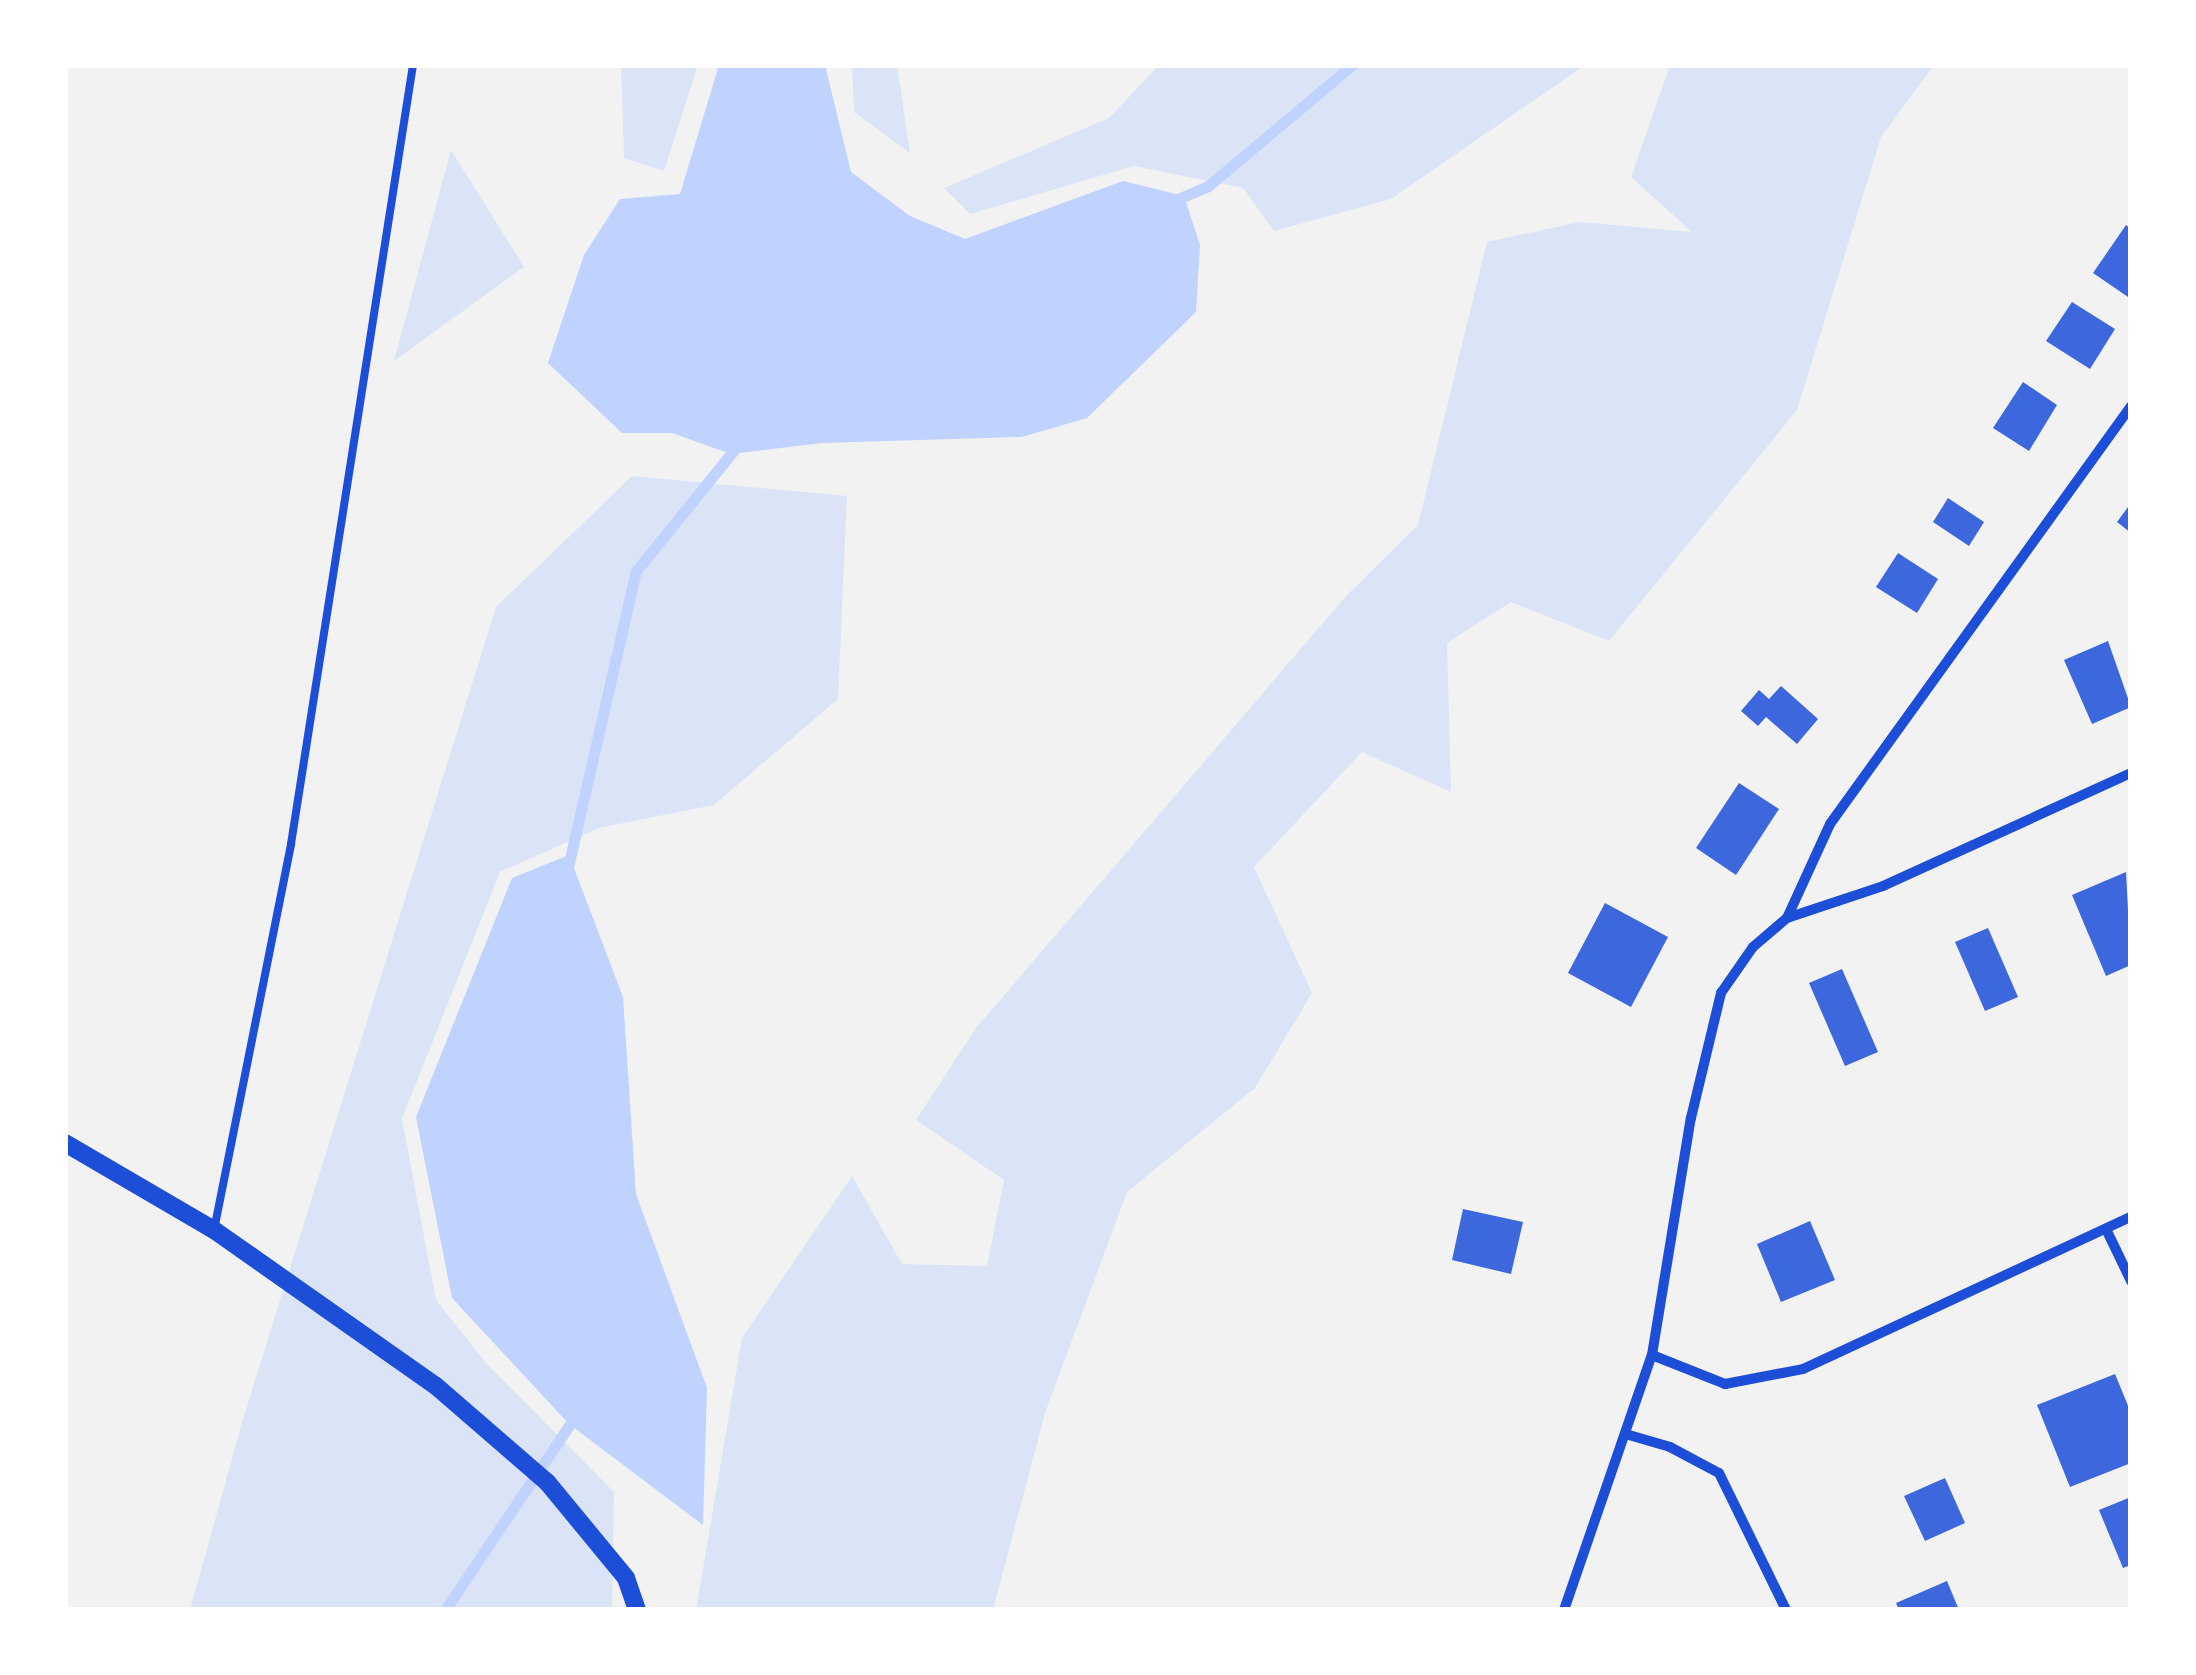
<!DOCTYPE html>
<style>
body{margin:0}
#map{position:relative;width:2196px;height:1675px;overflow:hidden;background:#f2f2f2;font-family:Commissioner,sans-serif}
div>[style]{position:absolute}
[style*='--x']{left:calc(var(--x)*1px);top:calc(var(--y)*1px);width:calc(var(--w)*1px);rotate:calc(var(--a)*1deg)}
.green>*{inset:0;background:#dbe4f7}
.water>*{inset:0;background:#bfd3fe}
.stream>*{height:11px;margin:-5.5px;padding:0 5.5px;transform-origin:5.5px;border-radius:5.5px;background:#bfd3fe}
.building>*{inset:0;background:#3d67dc}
.service>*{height:8px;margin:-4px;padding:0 4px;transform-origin:4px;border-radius:4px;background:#1d4ed8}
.minor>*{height:10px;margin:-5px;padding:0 5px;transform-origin:5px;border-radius:5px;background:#1d4ed8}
.tertiary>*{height:18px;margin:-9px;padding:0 9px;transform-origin:9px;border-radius:9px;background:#1d4ed8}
span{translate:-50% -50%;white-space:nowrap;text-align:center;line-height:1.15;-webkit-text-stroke:8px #fff;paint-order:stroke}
.frame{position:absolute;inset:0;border:68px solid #fff;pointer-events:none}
</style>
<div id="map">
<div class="green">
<div style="clip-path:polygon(621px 65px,698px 65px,664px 171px,624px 158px)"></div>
<div style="clip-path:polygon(852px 65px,897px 65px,910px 153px,854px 112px)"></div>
<div style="clip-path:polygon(1159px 65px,1585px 65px,1391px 199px,1274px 231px,1243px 188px,1134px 166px,970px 214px,944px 188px,1109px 118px)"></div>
<div style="clip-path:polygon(1670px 65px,1934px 65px,1881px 137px,1797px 410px,1609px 641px,1511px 602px,1447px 643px,1451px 792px,1362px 752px,1254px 867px,1312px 993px,1255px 1088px,1127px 1192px,1045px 1413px,993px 1610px,696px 1610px,742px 1338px,852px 1176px,902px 1264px,987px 1266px,1004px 1180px,916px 1120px,976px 1028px,1347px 595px,1418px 525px,1487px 242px,1580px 222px,1692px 232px,1631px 177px)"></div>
<div style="clip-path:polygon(451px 150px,524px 267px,394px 361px)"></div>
<div style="clip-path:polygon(632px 476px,847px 496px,838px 699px,714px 805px,599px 828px,500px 872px,402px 1119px,436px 1300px,486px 1363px,614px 1492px,612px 1610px,190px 1610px,243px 1419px,496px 607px)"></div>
</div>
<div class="water">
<div style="clip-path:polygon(719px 65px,825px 65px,851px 172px,910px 216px,965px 239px,1123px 181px,1184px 196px,1200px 245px,1196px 312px,1087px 418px,1022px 437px,822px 443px,731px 454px,672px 433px,622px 433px,548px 363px,584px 255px,620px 199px,680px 194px)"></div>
<div style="clip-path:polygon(569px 855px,623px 997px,636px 1194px,707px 1388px,703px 1525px,569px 1424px,452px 1298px,416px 1117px,512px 878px)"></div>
</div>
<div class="stream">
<div style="--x:1173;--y:201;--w:38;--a:-23"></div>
<div style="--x:1208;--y:186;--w:188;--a:-40"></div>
<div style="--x:568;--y:867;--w:304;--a:-77.1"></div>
<div style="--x:636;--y:571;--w:164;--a:-51"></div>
<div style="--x:445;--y:1610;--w:235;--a:-56.1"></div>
</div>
<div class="building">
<div style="clip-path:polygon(2126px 225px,2131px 229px,2131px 299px,2093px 273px)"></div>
<div style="clip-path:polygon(2072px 302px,2115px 329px,2090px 369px,2046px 341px)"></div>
<div style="clip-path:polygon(2023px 382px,2057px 405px,2029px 451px,1993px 428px)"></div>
<div style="clip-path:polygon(1948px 498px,1984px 522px,1969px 546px,1933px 522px)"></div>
<div style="clip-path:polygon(2131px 503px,2131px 533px,2117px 522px)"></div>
<div style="clip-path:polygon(1898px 553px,1938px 579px,1917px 613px,1876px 587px)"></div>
<div style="clip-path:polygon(2108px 641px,2131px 707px,2092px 724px,2064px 660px)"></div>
<div style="clip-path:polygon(1781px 686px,1818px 719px,1797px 744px,1766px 717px,1758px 726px,1741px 711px,1759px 690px,1769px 699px)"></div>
<div style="clip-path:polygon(1739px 783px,1779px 809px,1736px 875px,1696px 848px)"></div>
<div style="clip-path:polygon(2126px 872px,2131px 965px,2106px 976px,2072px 895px)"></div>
<div style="clip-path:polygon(1605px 903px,1668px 937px,1631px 1007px,1568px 973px)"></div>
<div style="clip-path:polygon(1988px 928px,2018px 997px,1985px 1011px,1955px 942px)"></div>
<div style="clip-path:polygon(1842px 969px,1878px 1052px,1845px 1066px,1809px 983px)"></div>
<div style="clip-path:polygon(1463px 1209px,1523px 1222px,1511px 1274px,1452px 1260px)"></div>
<div style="clip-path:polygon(1810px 1221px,1835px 1280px,1781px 1302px,1757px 1244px)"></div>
<div style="clip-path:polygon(2115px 1374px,2131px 1413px,2131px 1463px,2070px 1487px,2037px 1405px)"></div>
<div style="clip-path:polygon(1945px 1478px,1965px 1523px,1925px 1541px,1904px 1496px)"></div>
<div style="clip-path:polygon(2131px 1497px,2131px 1565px,2123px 1568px,2099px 1510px)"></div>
<div style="clip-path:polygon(1947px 1581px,1959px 1610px,1899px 1610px,1896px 1603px)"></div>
</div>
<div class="service">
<div style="--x:214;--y:1230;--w:394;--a:-78.7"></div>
<div style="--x:291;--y:844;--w:788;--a:-81.1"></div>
</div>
<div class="minor">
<div style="--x:1787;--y:918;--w:101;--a:-18.4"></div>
<div style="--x:1883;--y:886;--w:273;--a:-24.5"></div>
<div style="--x:2106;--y:1229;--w:58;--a:64.3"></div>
<div style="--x:1652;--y:1355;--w:79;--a:21.7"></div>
<div style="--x:1725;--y:1384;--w:79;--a:-10.9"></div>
<div style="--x:1803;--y:1369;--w:362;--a:-24.9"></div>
<div style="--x:1629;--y:1435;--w:43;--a:16.3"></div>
<div style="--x:1670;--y:1447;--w:55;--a:28"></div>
<div style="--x:1719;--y:1473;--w:153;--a:63.9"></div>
<div style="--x:1564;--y:1610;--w:270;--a:-71"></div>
<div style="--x:1652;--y:1355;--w:240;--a:-80.7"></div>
<div style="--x:1691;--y:1118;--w:129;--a:-76.5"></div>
<div style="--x:1721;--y:993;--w:56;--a:-55.2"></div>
<div style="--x:1753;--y:947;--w:45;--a:-40.5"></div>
<div style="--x:1787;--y:918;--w:103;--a:-65.4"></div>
<div style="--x:1830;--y:824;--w:515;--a:-54.24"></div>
</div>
<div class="tertiary">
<div style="--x:65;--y:1143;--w:173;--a:30.3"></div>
<div style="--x:214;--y:1230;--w:271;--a:35.1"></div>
<div style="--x:436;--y:1386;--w:147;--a:40.9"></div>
<div style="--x:547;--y:1482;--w:124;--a:50.5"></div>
<div style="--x:626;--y:1578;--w:34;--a:71"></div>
</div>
<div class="frame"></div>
</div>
